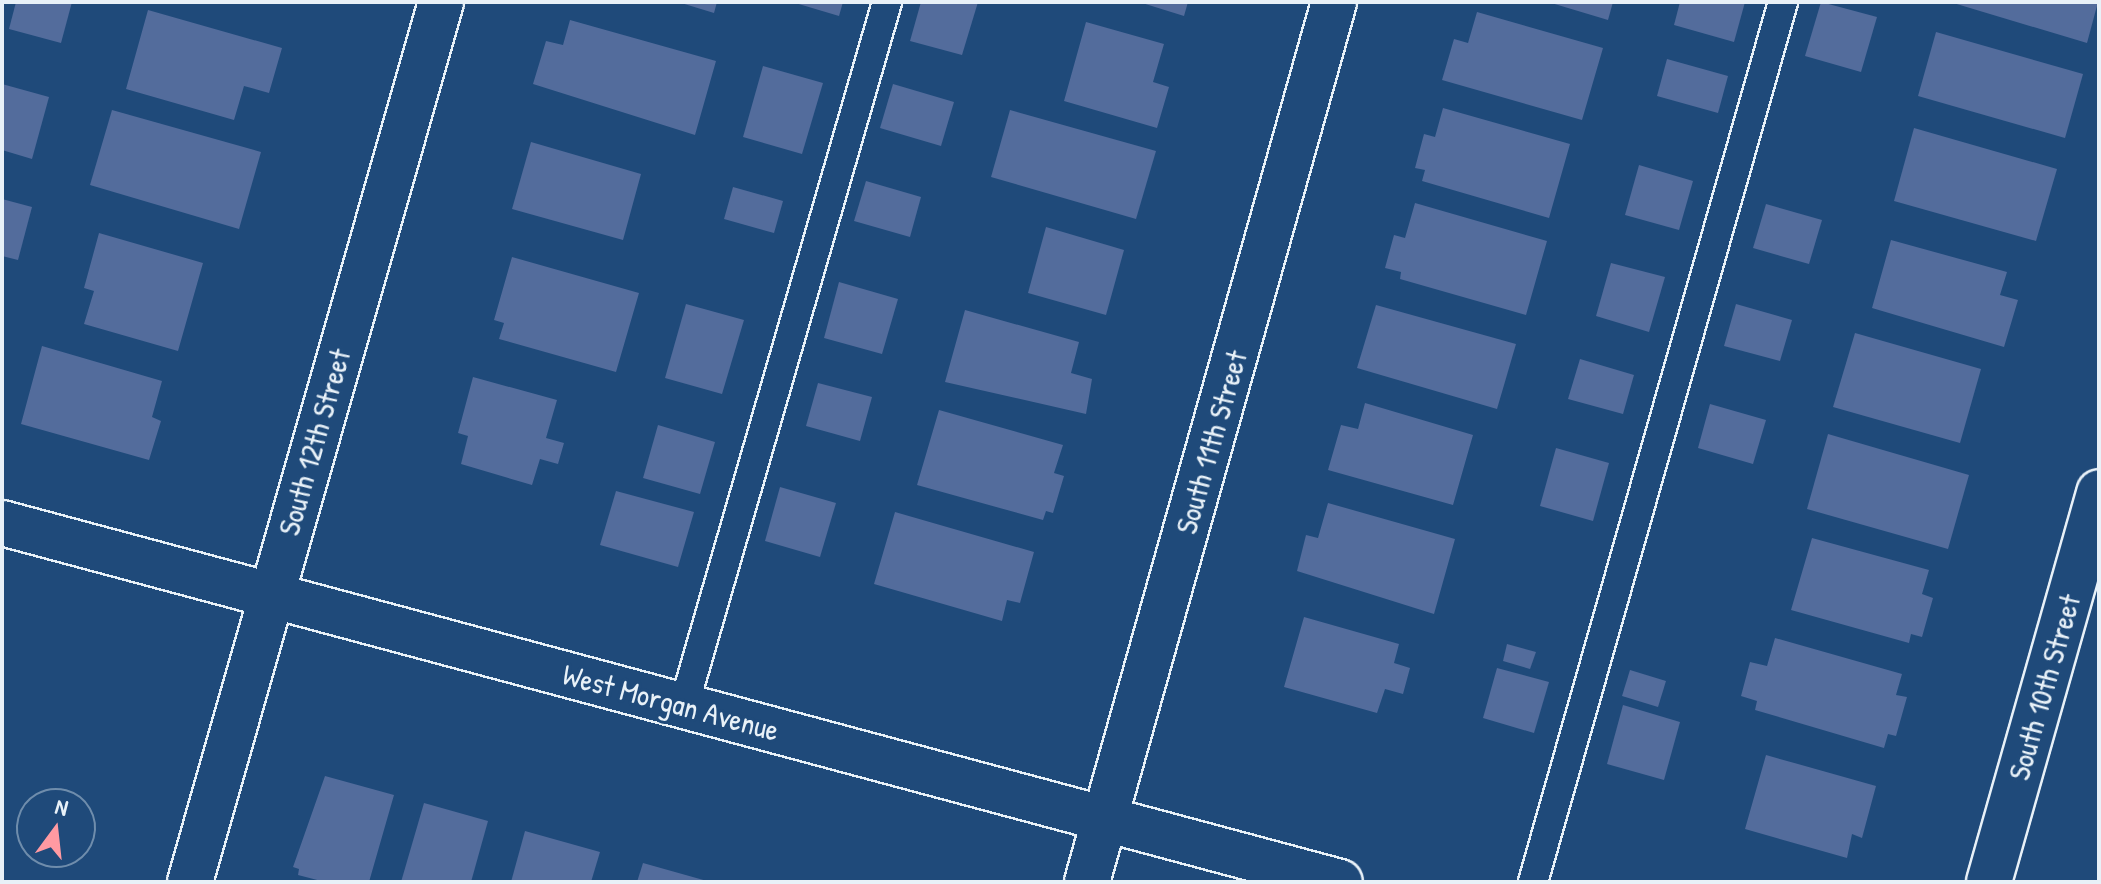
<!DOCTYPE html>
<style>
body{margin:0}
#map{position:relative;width:2101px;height:884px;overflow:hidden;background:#1f4a7a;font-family:"Patrick Hand",sans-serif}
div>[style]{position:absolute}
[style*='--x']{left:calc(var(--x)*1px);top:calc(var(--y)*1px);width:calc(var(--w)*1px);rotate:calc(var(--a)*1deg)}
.building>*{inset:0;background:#536c9c}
.roads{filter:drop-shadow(2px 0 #e8f1f8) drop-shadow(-2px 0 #e8f1f8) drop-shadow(0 2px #e8f1f8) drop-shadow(0 -2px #e8f1f8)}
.service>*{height:28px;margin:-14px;padding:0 14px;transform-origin:14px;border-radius:14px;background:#1f4a7a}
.minor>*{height:44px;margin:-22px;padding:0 22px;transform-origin:22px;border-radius:22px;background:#1f4a7a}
.tertiary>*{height:44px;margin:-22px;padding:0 22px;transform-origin:22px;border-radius:22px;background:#1f4a7a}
span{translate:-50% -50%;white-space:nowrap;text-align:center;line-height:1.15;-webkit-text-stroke:6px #1f4a7a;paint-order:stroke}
.street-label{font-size:30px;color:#e8f1f8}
.frame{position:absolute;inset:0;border:4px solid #e8f1f8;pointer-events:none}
.north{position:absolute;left:16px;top:788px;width:80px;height:80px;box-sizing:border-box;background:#1f4a7a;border:2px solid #6f8dac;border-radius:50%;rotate:15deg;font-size:22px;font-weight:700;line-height:32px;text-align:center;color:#e8f1f8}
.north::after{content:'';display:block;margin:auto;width:28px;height:36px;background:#ff9aa2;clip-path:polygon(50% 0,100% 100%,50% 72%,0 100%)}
</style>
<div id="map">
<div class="building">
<div style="clip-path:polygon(16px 2px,72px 2px,61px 43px,9px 29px)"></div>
<div style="clip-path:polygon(678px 2px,717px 2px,714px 13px)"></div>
<div style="clip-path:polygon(792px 2px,843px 2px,839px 16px)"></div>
<div style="clip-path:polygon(921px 2px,978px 2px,962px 55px,910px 41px)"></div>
<div style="clip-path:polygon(1139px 2px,1188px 2px,1184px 16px)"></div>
<div style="clip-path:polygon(1548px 2px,1613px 2px,1608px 20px)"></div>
<div style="clip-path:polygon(1680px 2px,1745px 2px,1734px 42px,1674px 25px)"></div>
<div style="clip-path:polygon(1821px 2px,1877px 17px,1861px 72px,1805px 56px)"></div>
<div style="clip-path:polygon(1950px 2px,2098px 2px,2087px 43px)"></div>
<div style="clip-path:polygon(148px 10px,282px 48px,269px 93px,244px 86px,234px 120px,126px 89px)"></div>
<div style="clip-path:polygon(1477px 12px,1603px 48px,1582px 120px,1442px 80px,1454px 39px,1468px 43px)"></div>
<div style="clip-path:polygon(570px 20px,716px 61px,695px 135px,533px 84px,546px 41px,563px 45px)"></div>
<div style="clip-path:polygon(1086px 22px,1164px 44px,1153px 82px,1169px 87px,1157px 128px,1064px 101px)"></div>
<div style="clip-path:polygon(1936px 32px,2083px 74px,2065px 138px,1918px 96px)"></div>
<div style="clip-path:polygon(1667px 59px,1728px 76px,1718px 113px,1657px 96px)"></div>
<div style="clip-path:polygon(763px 66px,823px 83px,802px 154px,743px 137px)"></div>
<div style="clip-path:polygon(2px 84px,49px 97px,32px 159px,2px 150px)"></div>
<div style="clip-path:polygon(893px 84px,954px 102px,941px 146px,880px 128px)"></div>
<div style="clip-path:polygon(1443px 108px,1570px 144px,1549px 218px,1422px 181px,1425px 170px,1415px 168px,1424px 134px,1435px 137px)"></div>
<div style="clip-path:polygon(112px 110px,261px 152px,239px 229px,90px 185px)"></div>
<div style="clip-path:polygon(1010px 110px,1156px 151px,1136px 219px,991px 177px)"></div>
<div style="clip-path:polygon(1914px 128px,2057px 169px,2036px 241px,1894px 201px)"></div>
<div style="clip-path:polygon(531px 142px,641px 174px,623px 240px,512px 209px)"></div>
<div style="clip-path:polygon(1639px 165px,1693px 181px,1679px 230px,1625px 215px)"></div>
<div style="clip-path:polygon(866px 181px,921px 197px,910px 237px,854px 221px)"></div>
<div style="clip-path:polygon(733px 187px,783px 201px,774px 233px,724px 219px)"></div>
<div style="clip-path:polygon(2px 199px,32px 207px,18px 260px,2px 256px)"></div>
<div style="clip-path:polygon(1415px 203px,1547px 241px,1526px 315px,1400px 279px,1401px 272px,1385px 268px,1394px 235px,1405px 238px)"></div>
<div style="clip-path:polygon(1766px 204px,1822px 220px,1809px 264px,1753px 248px)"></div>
<div style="clip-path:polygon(1046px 227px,1124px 250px,1106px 315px,1028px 293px)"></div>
<div style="clip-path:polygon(99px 233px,203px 263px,178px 351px,84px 324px,94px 291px,84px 288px)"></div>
<div style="clip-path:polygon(1891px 240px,2007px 272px,2000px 295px,2018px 300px,2004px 347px,1872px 308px)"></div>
<div style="clip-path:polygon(512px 257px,639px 293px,616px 372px,499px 339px,504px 323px,494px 320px)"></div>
<div style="clip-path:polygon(1611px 263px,1665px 277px,1649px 332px,1596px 316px)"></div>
<div style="clip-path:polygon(839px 282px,898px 299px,882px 354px,824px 338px)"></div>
<div style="clip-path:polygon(686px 304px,744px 320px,722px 394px,665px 378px)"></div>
<div style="clip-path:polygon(1736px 304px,1792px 320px,1780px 361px,1724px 346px)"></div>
<div style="clip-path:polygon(1376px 305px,1516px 344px,1497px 409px,1357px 368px)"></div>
<div style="clip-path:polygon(965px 310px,1079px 342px,1071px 373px,1092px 379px,1086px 414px,945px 382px)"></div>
<div style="clip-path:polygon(1855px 333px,1981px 369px,1960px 443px,1833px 407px)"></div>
<div style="clip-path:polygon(42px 346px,162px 381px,152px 417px,161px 421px,149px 460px,21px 424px)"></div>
<div style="clip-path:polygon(1580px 359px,1634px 375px,1623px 414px,1568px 399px)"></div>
<div style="clip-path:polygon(473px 377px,557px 400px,546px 438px,564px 443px,558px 464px,540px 459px,532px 485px,461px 464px,468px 436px,458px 433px)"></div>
<div style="clip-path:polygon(818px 383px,872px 397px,860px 441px,806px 426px)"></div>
<div style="clip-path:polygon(1365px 403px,1473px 435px,1453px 505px,1328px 470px,1341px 425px,1358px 429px)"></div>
<div style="clip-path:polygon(1710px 404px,1766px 420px,1753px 464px,1698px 448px)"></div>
<div style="clip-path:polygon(939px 410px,1063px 445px,1054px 473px,1064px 476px,1053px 513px,1046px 511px,1043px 520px,917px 485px)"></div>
<div style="clip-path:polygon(658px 425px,715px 442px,700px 494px,643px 478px)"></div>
<div style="clip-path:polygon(1828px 434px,1969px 475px,1948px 549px,1807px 509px)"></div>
<div style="clip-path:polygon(1556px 448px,1609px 463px,1593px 521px,1540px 506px)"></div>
<div style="clip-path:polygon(780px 487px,836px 503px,820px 557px,765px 541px)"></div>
<div style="clip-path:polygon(616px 491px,694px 512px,678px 567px,600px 545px)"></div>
<div style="clip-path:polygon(1328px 503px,1455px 539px,1434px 614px,1297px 571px,1306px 535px,1318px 538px)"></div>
<div style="clip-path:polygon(895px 512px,1034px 552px,1020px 603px,1007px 600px,1002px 621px,874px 584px)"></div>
<div style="clip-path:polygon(1812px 538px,1929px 570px,1922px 594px,1933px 598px,1922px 637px,1911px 634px,1909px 643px,1791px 610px)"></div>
<div style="clip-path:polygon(1304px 617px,1399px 644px,1394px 663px,1410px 668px,1403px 694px,1385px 689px,1377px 713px,1284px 687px)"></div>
<div style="clip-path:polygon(1775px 638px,1902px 674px,1896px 695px,1907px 697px,1896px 736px,1888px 734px,1884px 748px,1755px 710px,1757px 701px,1741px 696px,1750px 662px,1767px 666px)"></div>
<div style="clip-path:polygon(1507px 644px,1536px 652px,1530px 669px,1503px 661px)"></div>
<div style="clip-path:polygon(1497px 668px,1549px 682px,1534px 733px,1483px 718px)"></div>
<div style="clip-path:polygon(1630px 670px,1666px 681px,1658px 707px,1622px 696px)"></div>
<div style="clip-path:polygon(1623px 705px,1680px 722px,1664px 780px,1607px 764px)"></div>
<div style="clip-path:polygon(1766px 755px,1876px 786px,1862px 838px,1852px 834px,1847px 858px,1745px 829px)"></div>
<div style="clip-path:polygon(325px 776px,394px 795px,369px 882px,325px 882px,298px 875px,299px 869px,293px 867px)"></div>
<div style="clip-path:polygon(424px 803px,488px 821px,471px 882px,401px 882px)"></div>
<div style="clip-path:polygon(525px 831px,600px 852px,591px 882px,511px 882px)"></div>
<div style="clip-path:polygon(643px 863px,707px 881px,707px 882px,637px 882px)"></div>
</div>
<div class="roads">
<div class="service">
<div style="--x:684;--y:705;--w:732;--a:-73.89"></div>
<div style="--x:1533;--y:882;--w:915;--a:-74.14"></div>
</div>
<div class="minor">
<div style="--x:190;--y:882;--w:915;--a:-74.08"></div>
<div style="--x:1087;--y:882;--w:914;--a:-74.32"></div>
<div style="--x:1989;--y:882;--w:405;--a:-74.2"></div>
</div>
<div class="tertiary">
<div style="--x:2;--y:523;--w:1385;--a:15.02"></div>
</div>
</div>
<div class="street-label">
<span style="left:314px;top:442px;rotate:-74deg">South 12th Street</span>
<span style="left:1211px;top:442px;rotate:-74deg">South 11th Street</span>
<span style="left:2044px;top:687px;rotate:-74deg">South 10th Street</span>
<span style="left:671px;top:702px;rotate:15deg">West Morgan Avenue</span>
</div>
<div class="frame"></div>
<div class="north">N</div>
</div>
